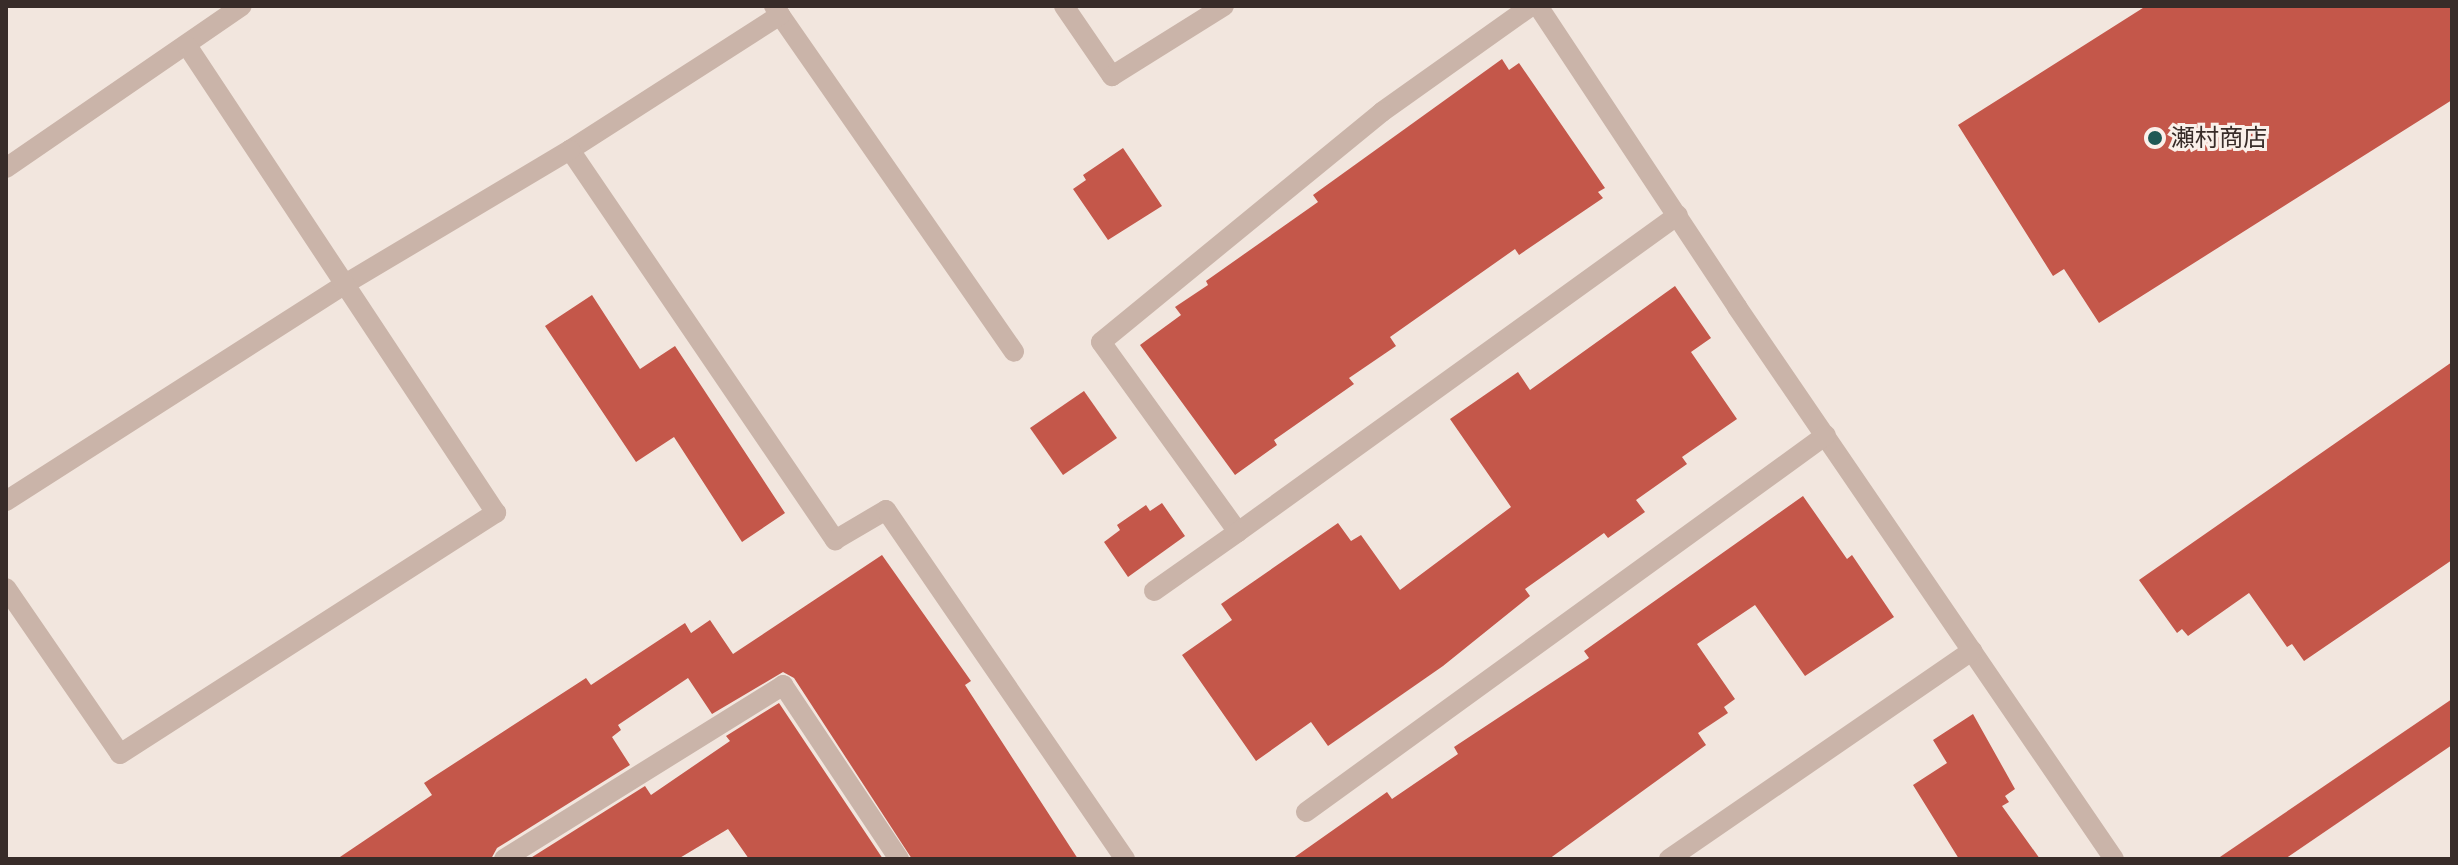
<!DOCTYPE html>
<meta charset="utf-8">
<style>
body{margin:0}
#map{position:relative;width:2458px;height:865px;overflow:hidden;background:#f2e6de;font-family:Montserrat,"Noto Sans JP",sans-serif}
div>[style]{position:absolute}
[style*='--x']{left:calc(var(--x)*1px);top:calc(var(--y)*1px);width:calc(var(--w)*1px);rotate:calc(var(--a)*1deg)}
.building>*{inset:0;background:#c4574a}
.lane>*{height:20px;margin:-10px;padding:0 10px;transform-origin:10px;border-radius:10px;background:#cab4a9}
.street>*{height:20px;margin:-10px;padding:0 10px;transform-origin:10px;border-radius:10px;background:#cab4a9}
.dots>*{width:22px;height:22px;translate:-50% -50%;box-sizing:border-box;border:4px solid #faf0ea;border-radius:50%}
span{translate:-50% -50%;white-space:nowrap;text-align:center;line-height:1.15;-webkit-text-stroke:6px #faf0ea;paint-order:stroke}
.poi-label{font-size:24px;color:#382c29}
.left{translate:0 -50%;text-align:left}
.frame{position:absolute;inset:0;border:8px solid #382c29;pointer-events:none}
</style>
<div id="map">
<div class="building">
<div style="clip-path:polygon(2146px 6px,2452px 6px,2452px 100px,2099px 323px,2064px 269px,2053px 276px,1958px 125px)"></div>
<div style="clip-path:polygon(1502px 59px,1509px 70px,1519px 63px,1605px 188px,1598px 192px,1603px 198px,1519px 255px,1515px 249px,1390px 337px,1396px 346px,1349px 378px,1354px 384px,1274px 440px,1277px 445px,1235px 475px,1140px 345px,1181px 315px,1175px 307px,1208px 285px,1206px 281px,1318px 202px,1313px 195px)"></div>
<div style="clip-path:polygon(1123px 148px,1162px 206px,1108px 240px,1073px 189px,1086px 180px,1083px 175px)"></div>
<div style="clip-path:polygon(1675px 286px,1711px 338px,1691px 352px,1737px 419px,1682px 457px,1687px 464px,1636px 500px,1645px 512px,1608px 538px,1604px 533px,1525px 589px,1530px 596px,1443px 666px,1328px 746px,1311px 722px,1256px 761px,1182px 655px,1232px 620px,1221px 604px,1338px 523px,1351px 541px,1361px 535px,1400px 590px,1511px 507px,1450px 419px,1518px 372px,1530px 390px)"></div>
<div style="clip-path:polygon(592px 295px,640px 369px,675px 346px,785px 513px,742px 542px,674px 437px,636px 462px,545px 326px)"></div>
<div style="clip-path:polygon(2452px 362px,2452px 560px,2304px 661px,2292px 644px,2287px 647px,2249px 593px,2188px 636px,2182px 629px,2177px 633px,2139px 580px)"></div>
<div style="clip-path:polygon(1084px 391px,1117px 438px,1063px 475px,1030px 428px)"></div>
<div style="clip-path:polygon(1803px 496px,1847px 559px,1852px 555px,1894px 617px,1805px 676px,1755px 605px,1697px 644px,1735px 699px,1724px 707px,1728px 713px,1698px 733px,1706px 745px,1549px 859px,1292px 859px,1387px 792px,1392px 799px,1458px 754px,1454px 747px,1589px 658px,1584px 651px)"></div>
<div style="clip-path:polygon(1162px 503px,1185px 536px,1128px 577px,1104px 542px,1120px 530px,1117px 525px,1146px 505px,1150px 511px)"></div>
<div style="clip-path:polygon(882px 555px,971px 681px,965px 685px,1078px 859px,912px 859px,794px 678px,783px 672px,712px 714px,688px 678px,618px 725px,621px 730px,612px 737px,630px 765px,497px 848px,491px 859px,337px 859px,432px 795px,424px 783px,586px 678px,591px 685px,685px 623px,691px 633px,710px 620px,733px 654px)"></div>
<div style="clip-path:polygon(2452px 699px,2452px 745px,2285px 859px,2217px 859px)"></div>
<div style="clip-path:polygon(779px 703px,883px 859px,749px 859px,728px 829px,678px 859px,529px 859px,645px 786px,651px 795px,730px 741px,726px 736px)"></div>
<div style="clip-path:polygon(1973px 714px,2015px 789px,2005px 796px,2009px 802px,2002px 806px,2040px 859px,1959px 859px,1913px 785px,1947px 763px,1933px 740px)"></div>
</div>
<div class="lane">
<div style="--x:780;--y:15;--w:410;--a:55.2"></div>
</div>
<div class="street">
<div style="--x:774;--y:6;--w:11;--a:56"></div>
<div style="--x:780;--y:15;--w:250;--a:147.3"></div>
<div style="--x:570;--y:150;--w:472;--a:55.8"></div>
<div style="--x:835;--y:540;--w:59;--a:-30.5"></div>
<div style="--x:886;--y:510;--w:423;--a:55.6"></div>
<div style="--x:1064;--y:6;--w:85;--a:55.6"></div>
<div style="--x:1112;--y:76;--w:132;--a:-32"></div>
<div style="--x:1531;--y:6;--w:183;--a:144.6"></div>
<div style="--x:1382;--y:112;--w:363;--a:140.7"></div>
<div style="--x:1101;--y:342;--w:234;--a:54.2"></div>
<div style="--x:1238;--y:532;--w:542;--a:-35.77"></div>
<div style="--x:1538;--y:6;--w:361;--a:56.5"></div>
<div style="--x:1737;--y:307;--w:668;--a:55.67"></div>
<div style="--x:6;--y:168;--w:286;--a:-34.5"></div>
<div style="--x:6;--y:501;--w:403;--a:-32.6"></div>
<div style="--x:345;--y:284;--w:262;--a:-30.8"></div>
<div style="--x:6;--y:588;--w:201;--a:55.5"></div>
<div style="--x:120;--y:754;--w:447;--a:-32.7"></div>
<div style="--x:496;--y:513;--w:559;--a:-123.46"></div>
<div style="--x:1154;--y:591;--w:103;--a:-35.1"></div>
<div style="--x:1306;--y:812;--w:642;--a:-35.94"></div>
<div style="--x:504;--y:859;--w:329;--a:-31.9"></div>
<div style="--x:783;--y:685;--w:209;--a:56.3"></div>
<div style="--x:1669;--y:859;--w:368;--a:-34.5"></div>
</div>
<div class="dots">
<div style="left:2155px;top:138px;background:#1f5955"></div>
</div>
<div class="poi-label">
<span class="left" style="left:2171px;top:138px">瀬村商店</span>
</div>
<div class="frame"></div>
</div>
